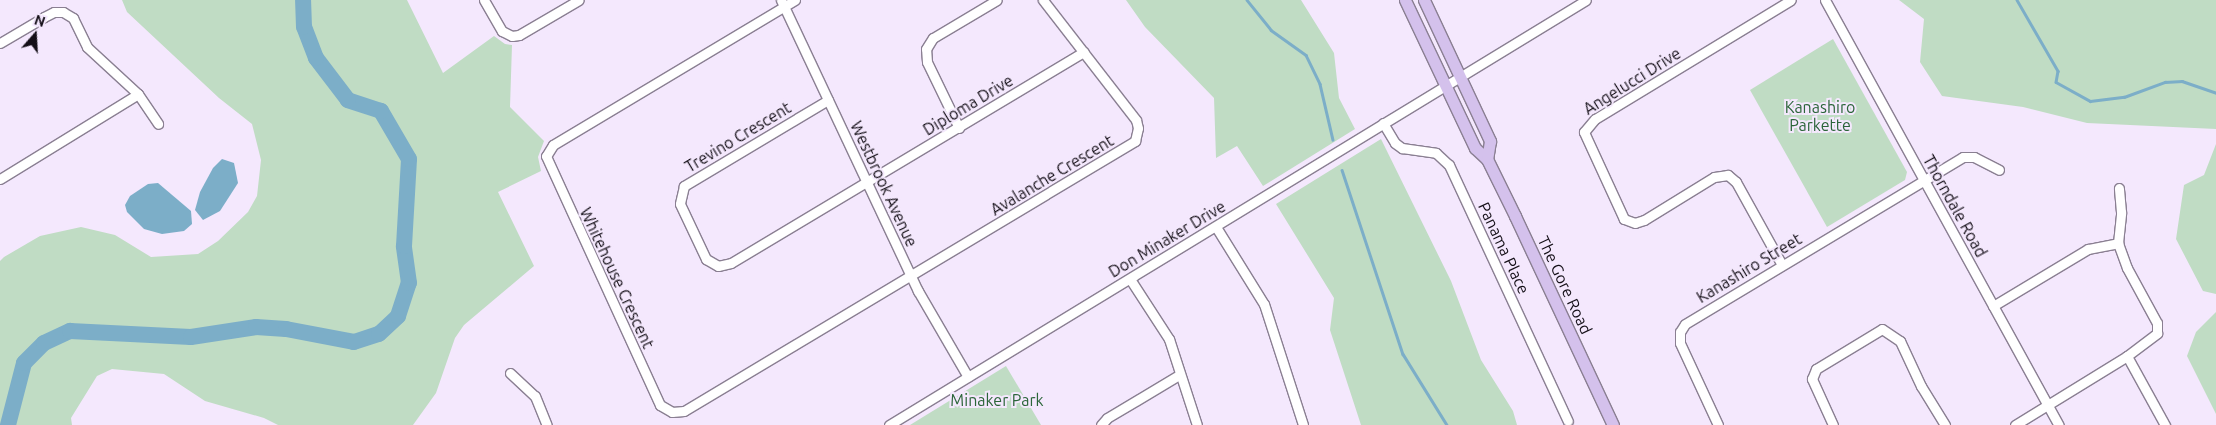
<!DOCTYPE html>
<style>
body{margin:0}
#map{position:relative;width:2216px;height:425px;overflow:hidden;background:#f4e8fd;font-family:Ubuntu,sans-serif}
div>[style]{position:absolute}
[style*='--x']{left:calc(var(--x)*1px);top:calc(var(--y)*1px);width:calc(var(--w)*1px);rotate:calc(var(--a)*1deg)}
.green>*{inset:0;background:#c0dcc4}
.water>*{inset:0;background:#7caec8}
.stream>*{height:2.5px;margin:-1.25px;padding:0 1.25px;transform-origin:1.25px;border-radius:1.25px;background:#7caec8}
.river>*{height:16px;margin:-8px;padding:0 8px;transform-origin:8px;border-radius:8px;background:#7caec8}
.roads{filter:drop-shadow(1px 0 #8a7f92) drop-shadow(-1px 0 #8a7f92) drop-shadow(0 1px #8a7f92) drop-shadow(0 -1px #8a7f92)}
.minor>*{height:9px;margin:-4.5px;padding:0 4.5px;transform-origin:4.5px;border-radius:4.5px;background:#fff}
.major>*{height:11px;margin:-5.5px;padding:0 5.5px;transform-origin:5.5px;border-radius:5.5px;background:#d4c1ec}
span{translate:-50% -50%;white-space:nowrap;text-align:center;line-height:1.15;-webkit-text-stroke:4px #f4e8fd;paint-order:stroke}
.street-label{font-size:16px;color:#140f17}
.park-label{font-size:16px;color:#2b6539}
.north{position:absolute;left:10px;top:10px;width:50px;height:50px;-webkit-text-stroke:4px #f4e8fd;paint-order:stroke;rotate:19deg;font-size:14px;font-weight:700;line-height:20px;text-align:center;color:#140f17}
.north::after{content:'';display:block;margin:auto;width:18px;height:22px;background:#140f17;clip-path:polygon(50% 0,100% 100%,50% 72%,0 100%)}
</style>
<div id="map">
<div class="green">
<div style="clip-path:polygon(122px 0,407px 0,443px 73px,494px 36px,505px 44px,512px 45px,510px 107px,544px 141px,538px 157px,541px 171px,498px 192px,534px 266px,464px 325px,455px 338px,436px 393px,413px 425px,278px 425px,264px 418px,205px 401px,164px 374px,112px 369px,97px 376px,71px 418px,72px 425px,0 425px,0 261px,4px 257px,40px 236px,81px 227px,115px 235px,151px 257px,198px 254px,218px 241px,248px 212px,257px 196px,261px 160px,252px 124px,219px 98px,127px 12px)"></div>
<div style="clip-path:polygon(1126px 0,1301px 0,1334px 53px,1339px 98px,1355px 129px,1263px 186px,1237px 146px,1216px 158px,1214px 98px,1145px 27px)"></div>
<div style="clip-path:polygon(1899px 0,2216px 0,2216px 129px,2087px 123px,2023px 107px,1942px 96px,1920px 62px,1924px 19px)"></div>
<div style="clip-path:polygon(1833px 39px,1907px 172px,1905px 180px,1827px 227px,1750px 90px)"></div>
<div style="clip-path:polygon(1381px 139px,1451px 281px,1481px 360px,1513px 411px,1517px 425px,1361px 425px,1330px 330px,1334px 298px,1276px 204px)"></div>
<div style="clip-path:polygon(2216px 144px,2216px 294px,2203px 291px,2176px 239px,2184px 185px,2204px 175px)"></div>
<div style="clip-path:polygon(2216px 312px,2216px 414px,2187px 356px,2196px 332px)"></div>
<div style="clip-path:polygon(1006px 366px,1041px 425px,910px 425px)"></div>
</div>
<div class="water">
<div style="clip-path:polygon(222px 159px,234px 163px,238px 183px,220px 211px,203px 220px,195px 210px,200px 192px,213px 168px)"></div>
<div style="clip-path:polygon(158px 183px,191px 211px,192px 224px,184px 231px,162px 234px,144px 229px,127px 212px,125px 205px,130px 196px,148px 184px)"></div>
</div>
<div class="stream">
<div style="--x:1247;--y:0;--w:38;--a:51"></div>
<div style="--x:1271;--y:30;--w:43;--a:35.5"></div>
<div style="--x:1306;--y:55;--w:32;--a:64"></div>
<div style="--x:1320;--y:84;--w:57;--a:76.9"></div>
<div style="--x:2017;--y:0;--w:82;--a:60"></div>
<div style="--x:2058;--y:71;--w:11;--a:100"></div>
<div style="--x:2056;--y:82;--w:39;--a:29"></div>
<div style="--x:2090;--y:101;--w:34;--a:-7"></div>
<div style="--x:2124;--y:97;--w:44;--a:-20.1"></div>
<div style="--x:2165;--y:82;--w:17;--a:-3"></div>
<div style="--x:2182;--y:81;--w:36;--a:19"></div>
<div style="--x:1342;--y:170;--w:194;--a:71.7"></div>
<div style="--x:1403;--y:354;--w:84;--a:58.2"></div>
</div>
<div class="river">
<div style="--x:8;--y:425;--w:64;--a:-75.5"></div>
<div style="--x:24;--y:363;--w:28;--a:-45"></div>
<div style="--x:44;--y:343;--w:29;--a:-25"></div>
<div style="--x:70;--y:331;--w:121;--a:2.8"></div>
<div style="--x:191;--y:337;--w:66;--a:-8.7"></div>
<div style="--x:256;--y:327;--w:30;--a:4"></div>
<div style="--x:286;--y:329;--w:69;--a:10.8"></div>
<div style="--x:354;--y:342;--w:26;--a:-18"></div>
<div style="--x:379;--y:334;--w:26;--a:-43"></div>
<div style="--x:398;--y:316;--w:35;--a:-72"></div>
<div style="--x:409;--y:283;--w:37;--a:-98"></div>
<div style="--x:404;--y:246;--w:87;--a:-86.7"></div>
<div style="--x:409;--y:159;--w:56;--a:-120.3"></div>
<div style="--x:381;--y:111;--w:35;--a:-162"></div>
<div style="--x:348;--y:100;--w:53;--a:-127.3"></div>
<div style="--x:316;--y:58;--w:33;--a:-111"></div>
<div style="--x:304;--y:27;--w:27;--a:-92"></div>
</div>
<div class="roads">
<div class="minor">
<div style="--x:484;--y:0;--w:36;--a:60"></div>
<div style="--x:502;--y:31;--w:11;--a:27"></div>
<div style="--x:512;--y:36;--w:7;--a:-8"></div>
<div style="--x:519;--y:35;--w:69;--a:-30.3"></div>
<div style="--x:781;--y:0;--w:322;--a:64.8"></div>
<div style="--x:918;--y:291;--w:99;--a:59.8"></div>
<div style="--x:795;--y:0;--w:282;--a:149.1"></div>
<div style="--x:553;--y:145;--w:13;--a:122"></div>
<div style="--x:546;--y:156;--w:274;--a:65.4"></div>
<div style="--x:660;--y:405;--w:14;--a:30"></div>
<div style="--x:672;--y:412;--w:12;--a:-5"></div>
<div style="--x:684;--y:411;--w:526;--a:-30.91"></div>
<div style="--x:1135;--y:141;--w:13;--a:-77"></div>
<div style="--x:1138;--y:128;--w:8;--a:-104"></div>
<div style="--x:1136;--y:120;--w:152;--a:-127.8"></div>
<div style="--x:1825;--y:0;--w:485;--a:61.2"></div>
<div style="--x:0;--y:43;--w:51;--a:-30.6"></div>
<div style="--x:44;--y:17;--w:11;--a:-27"></div>
<div style="--x:54;--y:12;--w:9;--a:0"></div>
<div style="--x:63;--y:12;--w:12;--a:31"></div>
<div style="--x:73;--y:18;--w:32;--a:64"></div>
<div style="--x:87;--y:47;--w:69;--a:42.7"></div>
<div style="--x:138;--y:94;--w:36;--a:56"></div>
<div style="--x:828;--y:100;--w:168;--a:149.2"></div>
<div style="--x:684;--y:186;--w:18;--a:103"></div>
<div style="--x:680;--y:204;--w:61;--a:64.7"></div>
<div style="--x:706;--y:259;--w:14;--a:30"></div>
<div style="--x:718;--y:266;--w:13;--a:-13"></div>
<div style="--x:731;--y:263;--w:411;--a:-30.9"></div>
<div style="--x:1383;--y:123;--w:23;--a:59"></div>
<div style="--x:1395;--y:143;--w:9;--a:36"></div>
<div style="--x:1402;--y:148;--w:34;--a:8"></div>
<div style="--x:1436;--y:153;--w:18;--a:43"></div>
<div style="--x:1449;--y:165;--w:282;--a:65.1"></div>
<div style="--x:959;--y:128;--w:73;--a:-115.9"></div>
<div style="--x:927;--y:62;--w:13;--a:-94"></div>
<div style="--x:926;--y:49;--w:13;--a:-58"></div>
<div style="--x:933;--y:38;--w:74;--a:-30.7"></div>
<div style="--x:0;--y:179;--w:162;--a:-31.6"></div>
<div style="--x:1216;--y:227;--w:91;--a:58.1"></div>
<div style="--x:1264;--y:304;--w:127;--a:72.1"></div>
<div style="--x:1782;--y:265;--w:95;--a:-119"></div>
<div style="--x:1736;--y:182;--w:11;--a:-139"></div>
<div style="--x:1728;--y:175;--w:14;--a:172"></div>
<div style="--x:1714;--y:177;--w:82;--a:148.4"></div>
<div style="--x:1644;--y:220;--w:9;--a:162"></div>
<div style="--x:1635;--y:223;--w:12;--a:-160"></div>
<div style="--x:1624;--y:219;--w:96;--a:-114.7"></div>
<div style="--x:1584;--y:132;--w:17;--a:-50"></div>
<div style="--x:1595;--y:119;--w:229;--a:-31.3"></div>
<div style="--x:1130;--y:279;--w:72;--a:57"></div>
<div style="--x:1169;--y:339;--w:90;--a:72"></div>
<div style="--x:1993;--y:306;--w:111;--a:-31"></div>
<div style="--x:2088;--y:249;--w:31;--a:-11"></div>
<div style="--x:2127;--y:356;--w:79;--a:61.2"></div>
<div style="--x:510;--y:373;--w:34;--a:43"></div>
<div style="--x:535;--y:396;--w:31;--a:68"></div>
<div style="--x:889;--y:425;--w:816;--a:-31.37"></div>
<div style="--x:1101;--y:425;--w:9;--a:-49"></div>
<div style="--x:1107;--y:418;--w:84;--a:-30.8"></div>
<div style="--x:1718;--y:425;--w:90;--a:-114.9"></div>
<div style="--x:1680;--y:343;--w:11;--a:-90"></div>
<div style="--x:1680;--y:332;--w:9;--a:-58"></div>
<div style="--x:1685;--y:324;--w:324;--a:-31"></div>
<div style="--x:1963;--y:157;--w:11;--a:0"></div>
<div style="--x:1974;--y:157;--w:28;--a:27"></div>
<div style="--x:1833;--y:425;--w:51;--a:-114.5"></div>
<div style="--x:1812;--y:379;--w:11;--a:-68"></div>
<div style="--x:1816;--y:369;--w:77;--a:-31.2"></div>
<div style="--x:1882;--y:329;--w:22;--a:34"></div>
<div style="--x:1900;--y:341;--w:50;--a:65"></div>
<div style="--x:1921;--y:386;--w:46;--a:58.4"></div>
<div style="--x:2015;--y:425;--w:132;--a:-31.6"></div>
<div style="--x:2127;--y:356;--w:38;--a:-37"></div>
<div style="--x:2157;--y:333;--w:10;--a:-90"></div>
<div style="--x:2157;--y:323;--w:63;--a:-118.6"></div>
<div style="--x:2127;--y:268;--w:27;--a:-110"></div>
<div style="--x:2118;--y:243;--w:31;--a:-84"></div>
<div style="--x:2121;--y:212;--w:24;--a:-95"></div>
</div>
<div class="major">
<div style="--x:1405;--y:0;--w:164;--a:64.7"></div>
<div style="--x:1475;--y:148;--w:16;--a:43"></div>
<div style="--x:1487;--y:159;--w:64;--a:63.8"></div>
<div style="--x:1515;--y:216;--w:231;--a:64.9"></div>
<div style="--x:1424;--y:0;--w:156;--a:64.9"></div>
<div style="--x:1490;--y:141;--w:18;--a:99"></div>
</div>
</div>
<div class="street-label">
<span style="left:1632px;top:81px;rotate:-32deg">Angelucci Drive</span>
<span style="left:968px;top:105px;rotate:-31deg">Diploma Drive</span>
<span style="left:738px;top:137px;rotate:-31deg">Trevino Crescent</span>
<span style="left:1052px;top:175px;rotate:-31deg">Avalanche Crescent</span>
<span style="left:884px;top:184px;rotate:65deg">Westbrook Avenue</span>
<span style="left:1955px;top:206px;rotate:61deg">Thorndale Road</span>
<span style="left:1167px;top:239px;rotate:-31deg">Don Minaker Drive</span>
<span style="left:1504px;top:248px;rotate:65deg">Panama Place</span>
<span style="left:1749px;top:268px;rotate:-31deg">Kanashiro Street</span>
<span style="left:617px;top:278px;rotate:65deg">Whitehouse Crescent</span>
<span style="left:1565px;top:285px;rotate:65deg">The Gore Road</span>
</div>
<div class="park-label">
<span style="left:1820px;top:116px">Kanashiro<br>Parkette</span>
<span style="left:997px;top:400px">Minaker Park</span>
</div>
<div class="north">N</div>
</div>
